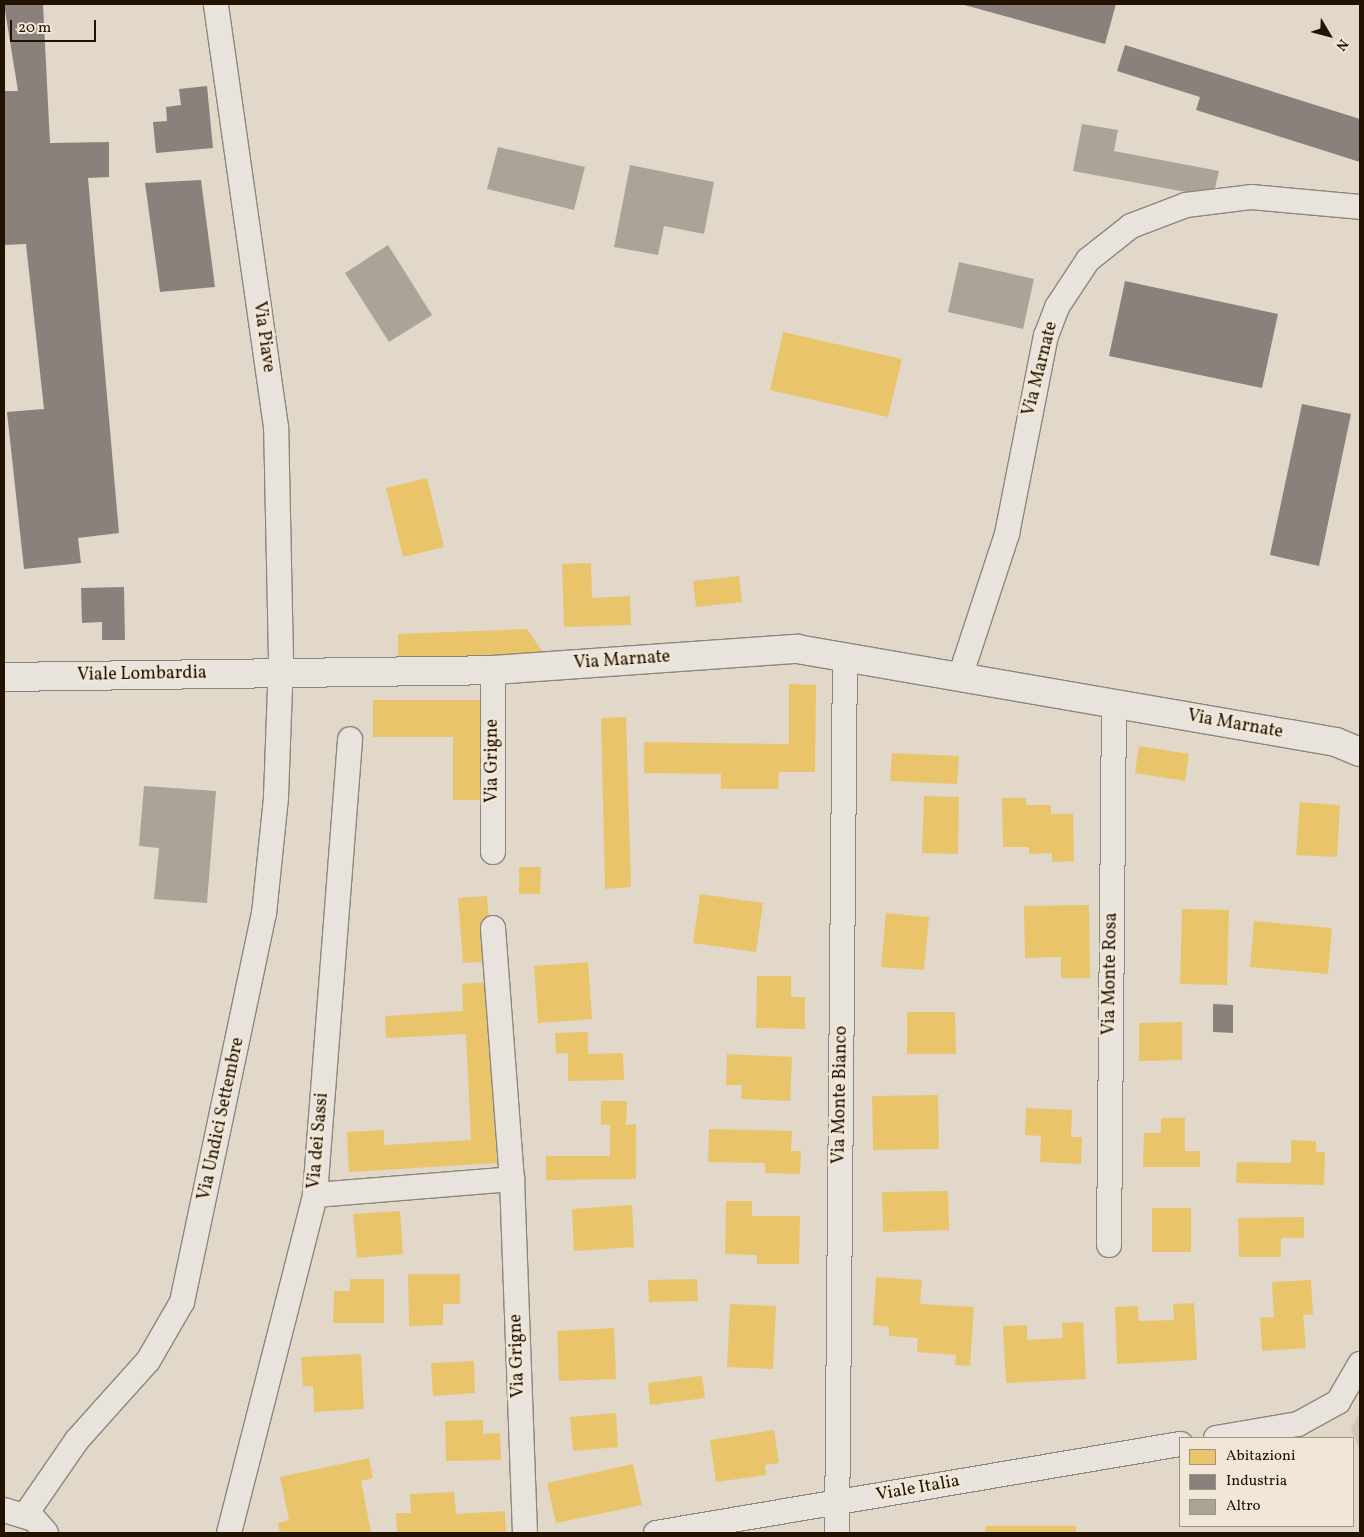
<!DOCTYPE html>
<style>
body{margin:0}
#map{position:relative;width:1364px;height:1537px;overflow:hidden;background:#e1d8ca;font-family:Vollkorn,serif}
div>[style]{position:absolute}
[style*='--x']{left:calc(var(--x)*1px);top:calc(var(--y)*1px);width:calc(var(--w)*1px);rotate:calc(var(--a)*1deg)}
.green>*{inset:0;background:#d3c6b3}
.homes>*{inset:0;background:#e9c46a}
.industry>*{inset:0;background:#8a817c}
.building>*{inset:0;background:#aba398}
.roads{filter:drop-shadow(1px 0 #8d867c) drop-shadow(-1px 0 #8d867c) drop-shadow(0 1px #8d867c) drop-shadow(0 -1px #8d867c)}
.street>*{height:24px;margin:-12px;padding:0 12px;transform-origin:12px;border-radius:12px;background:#e8e3dc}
.secondary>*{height:28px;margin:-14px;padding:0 14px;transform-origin:14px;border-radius:14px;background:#e8e3dc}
span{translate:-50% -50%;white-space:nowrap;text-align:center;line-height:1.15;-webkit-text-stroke:5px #f1e7d7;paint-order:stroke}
.street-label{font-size:18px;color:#221200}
.frame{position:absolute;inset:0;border:5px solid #221200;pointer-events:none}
.legend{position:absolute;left:1179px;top:1437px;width:175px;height:90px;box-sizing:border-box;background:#f1e7d7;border:1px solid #9e9281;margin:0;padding:6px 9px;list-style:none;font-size:15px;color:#221200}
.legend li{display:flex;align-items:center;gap:10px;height:25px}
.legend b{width:25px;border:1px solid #9e9281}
.north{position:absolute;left:1304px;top:10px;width:50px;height:50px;-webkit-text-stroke:4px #f1e7d7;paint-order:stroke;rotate:127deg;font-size:14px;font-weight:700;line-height:20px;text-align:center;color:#221200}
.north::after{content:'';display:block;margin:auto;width:18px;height:22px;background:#221200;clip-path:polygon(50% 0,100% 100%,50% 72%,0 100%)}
.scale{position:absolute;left:10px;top:20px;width:86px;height:22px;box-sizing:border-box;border:2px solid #221200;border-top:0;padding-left:6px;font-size:15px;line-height:18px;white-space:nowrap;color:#221200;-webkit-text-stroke:4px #f1e7d7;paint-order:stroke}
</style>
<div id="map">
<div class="green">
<div style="clip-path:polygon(1360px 1411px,1360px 1450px,1351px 1429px)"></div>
</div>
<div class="homes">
<div style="clip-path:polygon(783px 332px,902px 359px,888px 417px,770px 390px)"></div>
<div style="clip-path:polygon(427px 478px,444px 547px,403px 557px,386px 488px)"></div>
<div style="clip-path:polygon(591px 563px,592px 598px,630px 596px,631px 625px,564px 627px,562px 564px)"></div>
<div style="clip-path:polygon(739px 576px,742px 602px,696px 607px,693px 581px)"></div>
<div style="clip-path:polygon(527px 629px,544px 654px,398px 659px,398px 634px)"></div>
<div style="clip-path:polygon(789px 684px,816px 685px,815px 772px,779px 772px,778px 789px,721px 789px,721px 774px,644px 773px,644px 742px,789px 744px)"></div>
<div style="clip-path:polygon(373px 700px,482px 700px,481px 800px,453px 800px,453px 737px,373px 737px)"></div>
<div style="clip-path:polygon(626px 717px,631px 887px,605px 889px,601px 718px)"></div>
<div style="clip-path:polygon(1139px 746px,1189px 754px,1185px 781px,1135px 773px)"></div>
<div style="clip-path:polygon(892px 753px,959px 756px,957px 784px,890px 781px)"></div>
<div style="clip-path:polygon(924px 796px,959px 797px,958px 854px,922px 853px)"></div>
<div style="clip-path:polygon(1002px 798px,1026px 798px,1026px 805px,1051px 805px,1051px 814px,1073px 814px,1074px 861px,1052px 862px,1052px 853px,1029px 854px,1029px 847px,1003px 847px)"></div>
<div style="clip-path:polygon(1300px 802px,1340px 805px,1337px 857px,1296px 855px)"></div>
<div style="clip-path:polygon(519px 867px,541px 867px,540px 894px,519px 894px)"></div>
<div style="clip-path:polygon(700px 894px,763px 903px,756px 952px,693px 943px)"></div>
<div style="clip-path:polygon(487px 896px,492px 961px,463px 963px,458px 898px)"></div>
<div style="clip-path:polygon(1089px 905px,1090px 978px,1061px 978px,1061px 957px,1025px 958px,1024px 906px)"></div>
<div style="clip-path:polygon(1182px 909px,1229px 910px,1227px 985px,1180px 984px)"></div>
<div style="clip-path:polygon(886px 913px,929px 917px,924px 970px,881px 967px)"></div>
<div style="clip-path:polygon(1254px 921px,1332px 928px,1328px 974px,1250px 967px)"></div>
<div style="clip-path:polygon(588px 962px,592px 1019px,538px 1023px,534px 966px)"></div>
<div style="clip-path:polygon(757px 976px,791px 976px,791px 997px,805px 997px,805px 1029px,756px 1028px)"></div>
<div style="clip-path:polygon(486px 982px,497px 1163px,349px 1172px,347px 1132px,384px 1130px,384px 1145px,471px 1140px,466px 1034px,386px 1038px,385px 1016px,463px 1011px,462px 984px)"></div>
<div style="clip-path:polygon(907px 1012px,955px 1012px,956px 1054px,907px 1054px)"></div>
<div style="clip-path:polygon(1182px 1022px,1182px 1060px,1139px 1061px,1139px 1023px)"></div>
<div style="clip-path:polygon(588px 1032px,588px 1054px,623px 1053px,624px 1080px,568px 1081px,568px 1053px,556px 1054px,555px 1033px)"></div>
<div style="clip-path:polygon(727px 1054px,792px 1057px,790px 1101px,741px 1099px,742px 1085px,726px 1085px)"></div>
<div style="clip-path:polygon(938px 1095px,939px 1149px,873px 1150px,872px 1096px)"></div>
<div style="clip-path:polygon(601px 1101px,627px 1101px,626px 1125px,636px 1124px,636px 1179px,546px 1180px,546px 1156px,610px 1156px,610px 1125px,601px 1125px)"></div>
<div style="clip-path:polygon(1026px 1108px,1072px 1110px,1071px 1137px,1082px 1137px,1081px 1164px,1040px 1162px,1041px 1136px,1025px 1135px)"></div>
<div style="clip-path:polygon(1161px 1118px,1185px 1118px,1185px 1151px,1200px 1151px,1200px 1167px,1143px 1167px,1144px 1133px,1161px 1133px)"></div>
<div style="clip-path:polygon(709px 1129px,792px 1131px,791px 1151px,801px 1151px,800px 1174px,765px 1173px,765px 1163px,708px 1162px)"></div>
<div style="clip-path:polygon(1291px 1140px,1316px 1141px,1316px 1152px,1325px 1152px,1324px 1185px,1236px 1183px,1237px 1162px,1291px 1163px)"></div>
<div style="clip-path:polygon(948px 1191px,949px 1230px,883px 1232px,882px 1192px)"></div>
<div style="clip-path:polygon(726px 1201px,752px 1201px,752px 1216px,800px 1216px,799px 1264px,757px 1264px,757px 1255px,725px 1254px)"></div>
<div style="clip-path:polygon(632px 1205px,634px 1247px,574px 1251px,572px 1209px)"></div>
<div style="clip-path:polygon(1152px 1208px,1191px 1208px,1191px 1252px,1152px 1252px)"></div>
<div style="clip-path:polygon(400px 1211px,403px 1254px,357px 1258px,353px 1214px)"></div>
<div style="clip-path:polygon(1304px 1217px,1304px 1238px,1281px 1238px,1281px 1257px,1239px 1257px,1238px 1218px)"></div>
<div style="clip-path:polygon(408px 1274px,460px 1274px,460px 1304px,443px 1304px,443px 1325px,409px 1326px)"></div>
<div style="clip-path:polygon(876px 1277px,922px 1280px,920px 1304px,974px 1307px,970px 1366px,955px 1365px,956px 1355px,917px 1352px,918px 1338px,889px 1336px,889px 1327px,873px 1325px)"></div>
<div style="clip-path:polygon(350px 1279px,384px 1279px,384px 1323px,333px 1323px,334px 1291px,350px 1291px)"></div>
<div style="clip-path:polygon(697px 1279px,698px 1301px,649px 1302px,648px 1280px)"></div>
<div style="clip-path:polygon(1311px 1280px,1313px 1314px,1303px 1315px,1306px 1348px,1262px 1351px,1260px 1318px,1274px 1317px,1272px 1282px)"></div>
<div style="clip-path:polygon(1194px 1303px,1197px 1360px,1117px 1364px,1115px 1307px,1138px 1306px,1139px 1321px,1174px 1320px,1173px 1304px)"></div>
<div style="clip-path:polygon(730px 1304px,776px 1306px,773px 1369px,727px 1367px)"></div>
<div style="clip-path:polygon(1083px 1322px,1086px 1379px,1006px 1383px,1003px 1326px,1027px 1325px,1027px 1340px,1063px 1338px,1062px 1323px)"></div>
<div style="clip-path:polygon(614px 1328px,616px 1379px,559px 1381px,557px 1331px)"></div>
<div style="clip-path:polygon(361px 1354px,364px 1409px,314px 1412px,313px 1386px,303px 1386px,301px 1357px)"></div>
<div style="clip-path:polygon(474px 1361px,475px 1393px,433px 1396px,431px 1363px)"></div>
<div style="clip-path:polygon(702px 1376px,705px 1398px,650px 1405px,648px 1383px)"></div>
<div style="clip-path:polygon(616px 1413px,618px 1447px,573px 1451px,570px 1417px)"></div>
<div style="clip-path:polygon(483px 1420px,483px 1434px,500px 1433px,501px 1460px,446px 1461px,445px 1421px)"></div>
<div style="clip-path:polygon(774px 1430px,779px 1463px,765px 1465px,766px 1475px,716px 1482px,710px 1440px)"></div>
<div style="clip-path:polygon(369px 1458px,373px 1478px,361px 1481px,371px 1532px,280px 1533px,278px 1523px,289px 1520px,280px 1477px)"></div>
<div style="clip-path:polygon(633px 1464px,642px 1505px,556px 1523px,547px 1483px)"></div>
<div style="clip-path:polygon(454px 1492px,456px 1514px,505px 1511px,506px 1533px,397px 1533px,396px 1513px,411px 1513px,410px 1494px)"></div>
<div style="clip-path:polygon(986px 1526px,1076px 1526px,1076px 1533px,985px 1533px)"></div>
</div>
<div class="industry">
<div style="clip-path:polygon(4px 4px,43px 4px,50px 143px,109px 142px,109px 177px,88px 178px,119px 533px,78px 538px,81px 563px,24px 569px,7px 412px,44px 409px,26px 244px,4px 245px,4px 91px,18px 91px)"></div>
<div style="clip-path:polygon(961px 4px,1116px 4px,1105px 44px)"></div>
<div style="clip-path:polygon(1125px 45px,1360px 119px,1360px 162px,1196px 110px,1200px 97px,1117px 71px)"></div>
<div style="clip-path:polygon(207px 86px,213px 148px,156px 153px,153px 122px,167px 121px,166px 107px,181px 105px,179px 89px)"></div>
<div style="clip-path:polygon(201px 180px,215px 287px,160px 292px,145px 183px)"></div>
<div style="clip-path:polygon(1125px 281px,1278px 314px,1262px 388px,1109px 356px)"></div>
<div style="clip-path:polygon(1302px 404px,1351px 414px,1319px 566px,1270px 555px)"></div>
<div style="clip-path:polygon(124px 587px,125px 640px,102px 640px,102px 622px,82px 623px,81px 588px)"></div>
<div style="clip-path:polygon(1213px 1004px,1233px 1005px,1233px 1033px,1213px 1032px)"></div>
</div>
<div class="building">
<div style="clip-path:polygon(1082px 124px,1118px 130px,1114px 151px,1219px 171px,1213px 197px,1073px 171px)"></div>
<div style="clip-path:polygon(498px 147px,585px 167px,574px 210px,487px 189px)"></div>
<div style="clip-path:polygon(630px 165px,714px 182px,704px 234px,664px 226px,658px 255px,614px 247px)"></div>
<div style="clip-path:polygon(388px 245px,432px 315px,389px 342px,345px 273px)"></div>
<div style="clip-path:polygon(959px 262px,1034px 279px,1023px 329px,948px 312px)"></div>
<div style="clip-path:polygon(144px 786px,216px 791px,207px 903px,154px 899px,159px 848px,139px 846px)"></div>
</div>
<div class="roads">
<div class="street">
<div style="--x:493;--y:670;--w:182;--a:90"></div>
<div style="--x:960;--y:677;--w:151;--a:-71.8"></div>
<div style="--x:1007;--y:534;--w:202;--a:-78.9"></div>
<div style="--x:1046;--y:336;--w:31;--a:-69"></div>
<div style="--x:1057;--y:307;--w:56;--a:-56.6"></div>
<div style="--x:1088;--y:260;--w:55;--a:-38.3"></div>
<div style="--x:1131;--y:226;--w:59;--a:-20.9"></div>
<div style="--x:1186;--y:205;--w:65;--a:-7"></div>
<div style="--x:1251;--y:197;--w:109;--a:5.2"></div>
<div style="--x:493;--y:928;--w:252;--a:85.7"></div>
<div style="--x:512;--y:1179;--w:354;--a:87.9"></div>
<div style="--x:315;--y:1195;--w:198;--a:-4.6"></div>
<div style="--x:1109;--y:1245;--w:541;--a:-89.47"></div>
<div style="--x:1216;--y:1438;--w:83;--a:-9.7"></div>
<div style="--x:1298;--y:1424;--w:46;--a:-28.8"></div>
<div style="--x:1338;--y:1402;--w:44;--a:-59.9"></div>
<div style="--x:4;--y:1510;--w:31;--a:17"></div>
<div style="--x:34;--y:1519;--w:18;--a:49"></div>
<div style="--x:26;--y:1514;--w:90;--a:-55.4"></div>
<div style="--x:77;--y:1440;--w:106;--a:-48.1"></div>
<div style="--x:148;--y:1361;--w:68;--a:-60"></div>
<div style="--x:182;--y:1302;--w:397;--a:-78.1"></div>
<div style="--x:264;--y:914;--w:118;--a:-84.1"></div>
<div style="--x:276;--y:797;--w:138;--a:-87.9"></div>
<div style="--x:281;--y:659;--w:232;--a:-91.2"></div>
<div style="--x:276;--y:427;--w:427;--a:-98.1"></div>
<div style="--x:229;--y:1533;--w:349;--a:-75.7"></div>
<div style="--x:315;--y:1195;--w:457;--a:-85.6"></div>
<div style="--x:656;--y:1533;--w:532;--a:-9.64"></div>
<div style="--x:837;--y:1533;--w:876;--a:-89.48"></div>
</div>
<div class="secondary">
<div style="--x:4;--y:677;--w:489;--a:-0.8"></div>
<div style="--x:493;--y:670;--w:305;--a:-4"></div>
<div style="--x:797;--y:649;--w:547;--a:9.79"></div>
<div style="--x:1336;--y:742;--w:26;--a:23"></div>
</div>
</div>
<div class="street-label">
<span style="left:263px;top:337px;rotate:82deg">Via Piave</span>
<span style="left:1041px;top:369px;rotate:-76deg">Via Marnate</span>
<span style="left:622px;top:661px;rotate:-4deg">Via Marnate</span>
<span style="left:142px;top:675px;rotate:-1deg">Viale Lombardia</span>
<span style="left:1235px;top:725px;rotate:10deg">Via Marnate</span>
<span style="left:493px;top:761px;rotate:-90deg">Via Grigne</span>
<span style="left:1111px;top:974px;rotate:-89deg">Via Monte Rosa</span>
<span style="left:841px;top:1095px;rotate:-89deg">Via Monte Bianco</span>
<span style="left:222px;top:1119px;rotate:-78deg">Via Undici Settembre</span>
<span style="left:319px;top:1141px;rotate:-85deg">Via dei Sassi</span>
<span style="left:518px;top:1356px;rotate:-92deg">Via Grigne</span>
<span style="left:918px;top:1489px;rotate:-10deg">Viale Italia</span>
</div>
<div class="frame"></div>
<ul class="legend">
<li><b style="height:14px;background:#e9c46a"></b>Abitazioni</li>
<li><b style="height:14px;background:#8a817c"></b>Industria</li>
<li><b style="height:14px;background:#aba398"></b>Altro</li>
</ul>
<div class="north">N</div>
<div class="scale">20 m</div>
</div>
